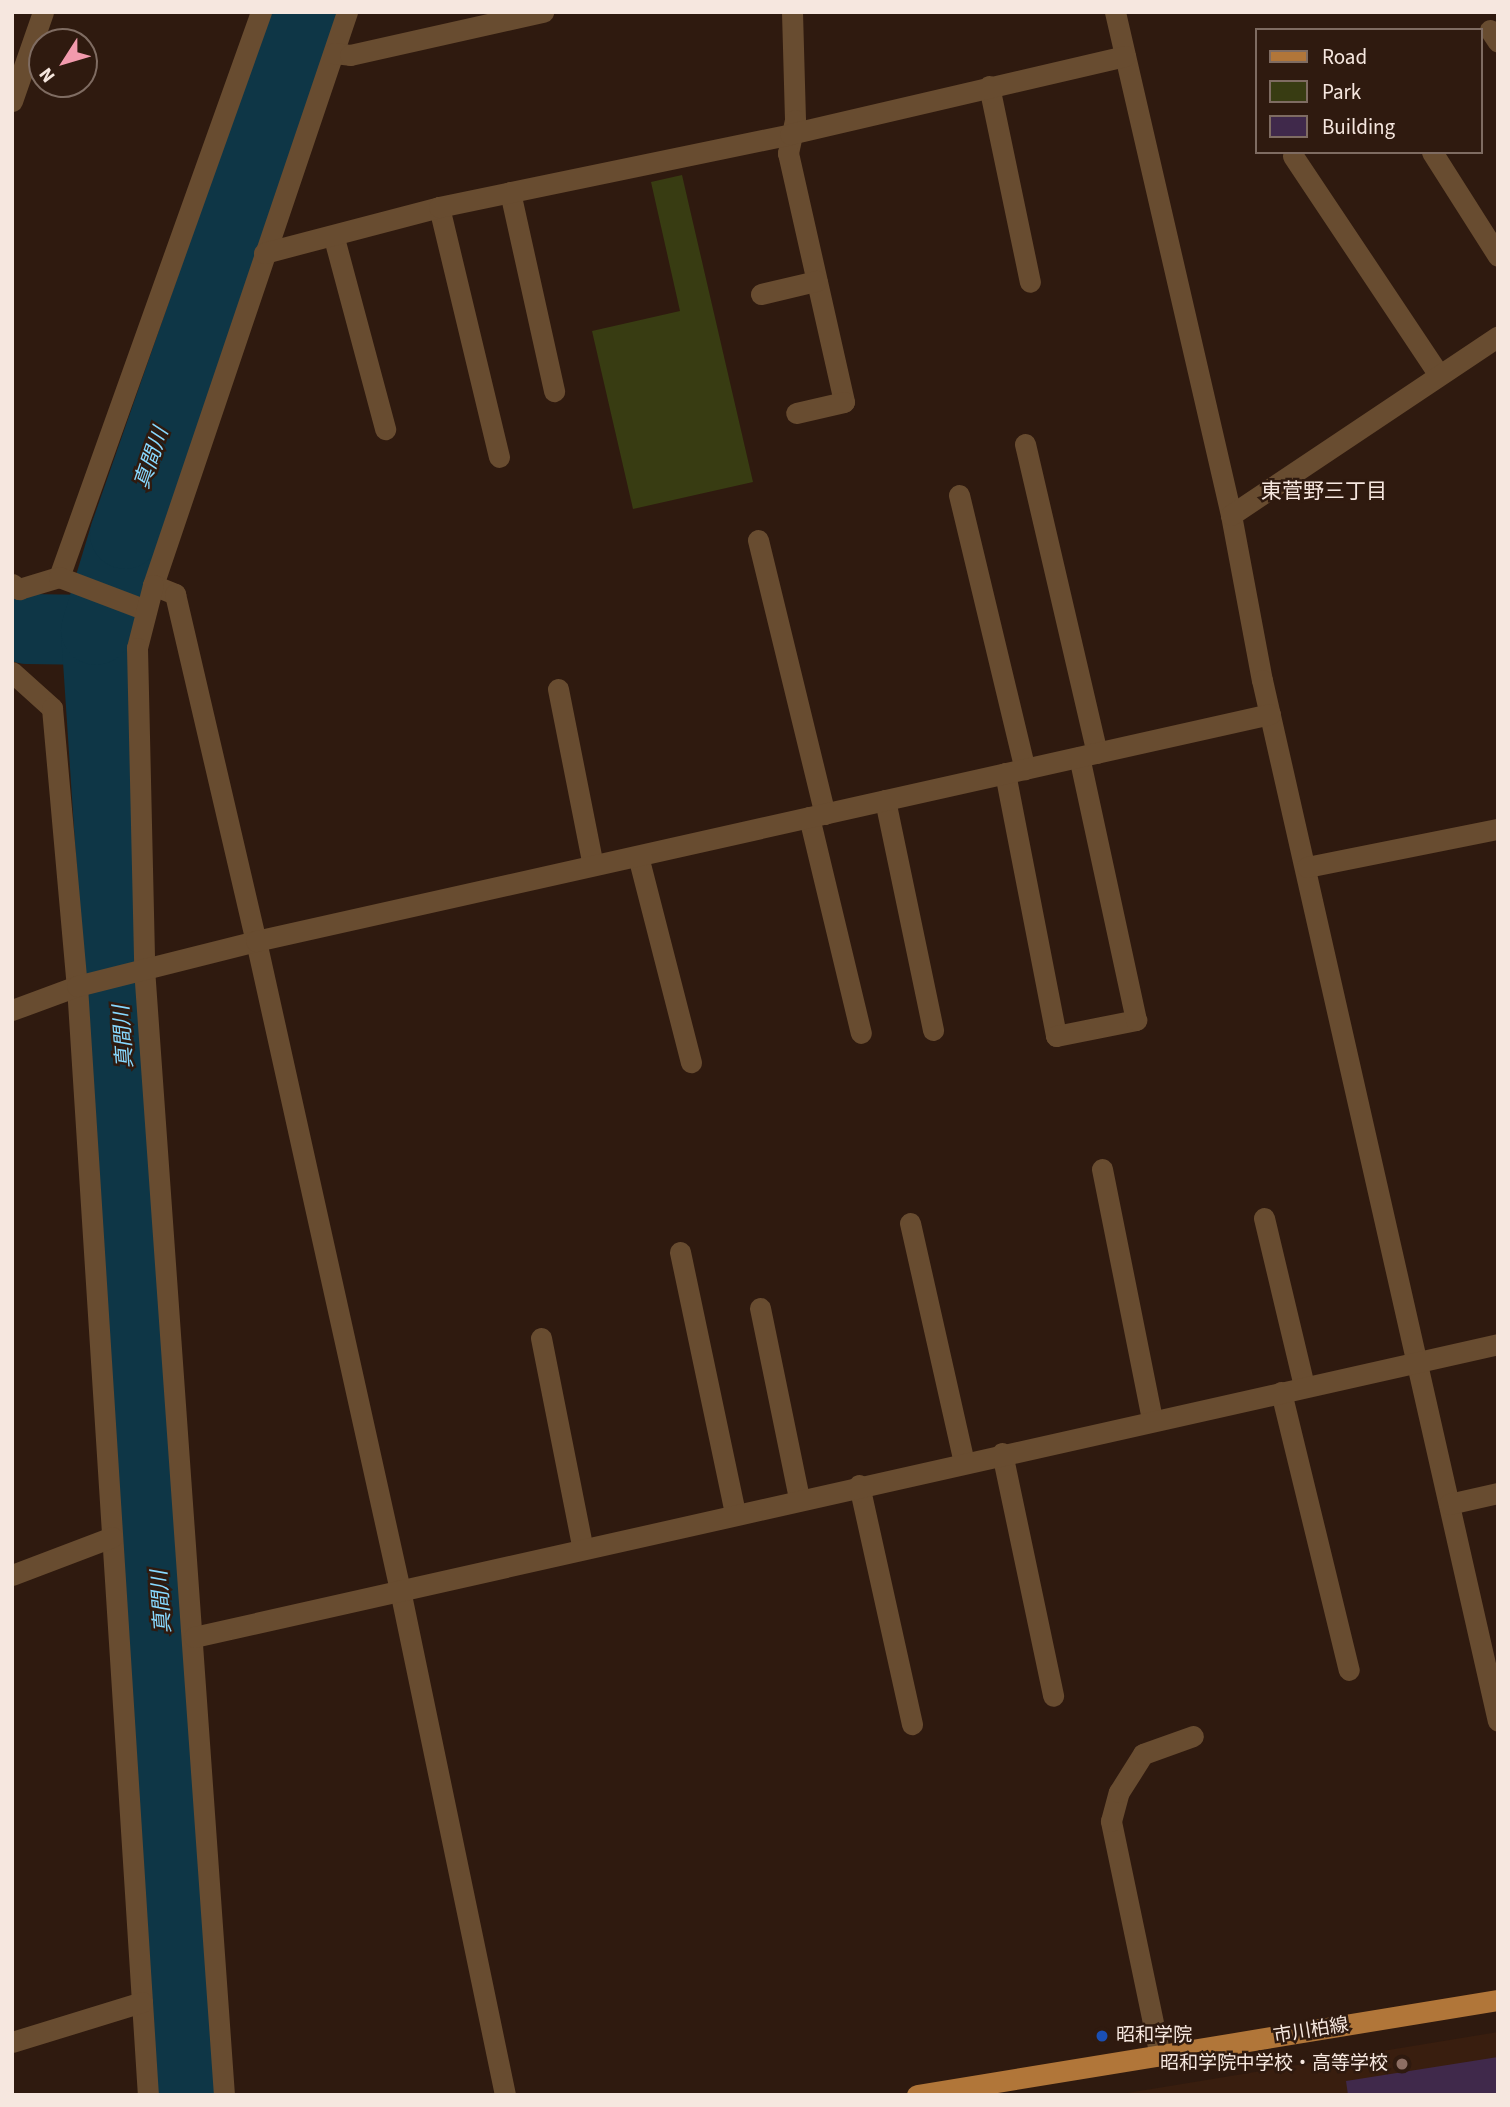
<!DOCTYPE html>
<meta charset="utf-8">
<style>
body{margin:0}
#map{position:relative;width:1510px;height:2107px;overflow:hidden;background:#2f1a0f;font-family:"Source Sans 3","Noto Sans JP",sans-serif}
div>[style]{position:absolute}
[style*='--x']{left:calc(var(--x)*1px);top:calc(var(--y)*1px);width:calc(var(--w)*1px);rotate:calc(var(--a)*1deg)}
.built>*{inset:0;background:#391e0f}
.green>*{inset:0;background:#383c12}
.river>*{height:70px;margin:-35px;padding:0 35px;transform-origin:35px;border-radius:35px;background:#0e3646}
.building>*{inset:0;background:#40294b}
.minor>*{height:21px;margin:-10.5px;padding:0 10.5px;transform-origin:10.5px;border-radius:10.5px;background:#684c30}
.major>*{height:21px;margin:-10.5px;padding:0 10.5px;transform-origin:10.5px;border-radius:10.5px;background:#b17639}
.dots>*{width:19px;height:19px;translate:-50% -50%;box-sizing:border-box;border:4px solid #2f1a0f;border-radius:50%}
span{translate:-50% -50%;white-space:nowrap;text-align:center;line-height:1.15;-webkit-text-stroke:5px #2f1a0f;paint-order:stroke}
.street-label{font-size:19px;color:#f6e7df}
.poi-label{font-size:19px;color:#f6e7df}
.left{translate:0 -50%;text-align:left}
.right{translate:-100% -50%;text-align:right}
.water-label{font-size:21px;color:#88d9ff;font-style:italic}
.neighbourhood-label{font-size:21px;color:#f6e7df}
.frame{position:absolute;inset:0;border:14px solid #f6e7df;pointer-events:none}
.legend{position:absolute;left:1255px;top:28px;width:228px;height:126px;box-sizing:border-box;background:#2f1a0f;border:2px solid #7f6c62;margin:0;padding:9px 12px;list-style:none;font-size:21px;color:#f6e7df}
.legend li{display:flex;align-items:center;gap:14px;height:35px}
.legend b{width:35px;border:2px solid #7f6c62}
.north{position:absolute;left:28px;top:28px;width:70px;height:70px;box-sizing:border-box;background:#2f1a0f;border:2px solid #7f6c62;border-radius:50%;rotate:233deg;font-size:19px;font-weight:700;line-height:28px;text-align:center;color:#f6e7df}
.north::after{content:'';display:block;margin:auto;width:24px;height:32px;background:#f29aad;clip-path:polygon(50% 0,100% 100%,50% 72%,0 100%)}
</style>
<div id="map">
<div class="built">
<div style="clip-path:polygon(1498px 2032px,1498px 2095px,1115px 2095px)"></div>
</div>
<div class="green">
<div style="clip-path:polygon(682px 175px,753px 482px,633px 509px,592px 331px,680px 311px,651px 182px)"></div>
</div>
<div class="river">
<div style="--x:12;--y:617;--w:19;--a:39"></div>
<div style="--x:27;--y:629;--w:69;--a:0.8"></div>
<div style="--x:193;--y:2095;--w:1468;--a:-93.79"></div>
<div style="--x:96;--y:630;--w:100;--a:-73.2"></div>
<div style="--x:125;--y:534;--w:553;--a:-70.78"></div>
</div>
<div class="building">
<div style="clip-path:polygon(1498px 2057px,1498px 2095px,1348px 2095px,1346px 2081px)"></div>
</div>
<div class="minor">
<div style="--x:347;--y:12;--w:605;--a:108.7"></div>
<div style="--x:153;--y:585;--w:24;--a:22"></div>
<div style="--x:175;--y:594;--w:356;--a:76.9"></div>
<div style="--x:256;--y:941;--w:665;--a:77.49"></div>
<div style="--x:400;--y:1590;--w:516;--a:78.25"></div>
<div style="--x:792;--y:12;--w:108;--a:88.4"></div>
<div style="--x:795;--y:120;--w:34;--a:102"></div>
<div style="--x:788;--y:153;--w:255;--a:77.3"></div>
<div style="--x:844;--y:402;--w:49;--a:167.1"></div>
<div style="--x:1115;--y:12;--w:516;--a:77.01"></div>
<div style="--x:1231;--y:515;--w:168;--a:79.4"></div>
<div style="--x:1262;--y:680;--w:1067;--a:77.23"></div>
<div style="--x:1490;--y:30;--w:14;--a:56"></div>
<div style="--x:334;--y:53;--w:16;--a:7"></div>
<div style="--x:350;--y:55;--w:198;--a:-12.6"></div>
<div style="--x:989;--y:86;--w:200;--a:78.2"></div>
<div style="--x:12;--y:101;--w:94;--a:-70.8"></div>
<div style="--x:1432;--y:152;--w:123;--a:57.6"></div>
<div style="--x:1293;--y:156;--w:263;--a:56.3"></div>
<div style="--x:510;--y:192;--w:204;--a:77.5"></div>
<div style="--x:439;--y:207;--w:257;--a:76.5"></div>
<div style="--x:334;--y:238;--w:198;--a:75"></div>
<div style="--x:264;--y:253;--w:181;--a:-14.7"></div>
<div style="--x:439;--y:207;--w:359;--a:-11.7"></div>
<div style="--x:790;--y:134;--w:344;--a:-13.1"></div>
<div style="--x:761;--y:294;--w:57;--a:-13.3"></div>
<div style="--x:1025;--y:444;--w:317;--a:76.9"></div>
<div style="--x:959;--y:495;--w:282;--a:76.5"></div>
<div style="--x:1231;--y:515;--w:321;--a:-33.8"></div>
<div style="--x:758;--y:540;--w:282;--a:76.3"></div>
<div style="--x:59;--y:577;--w:600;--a:-70.33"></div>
<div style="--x:12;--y:584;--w:9;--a:36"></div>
<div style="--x:19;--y:589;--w:42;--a:-16.7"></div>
<div style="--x:59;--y:577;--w:93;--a:20.8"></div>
<div style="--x:153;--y:585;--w:65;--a:104.3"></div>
<div style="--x:137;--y:648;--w:320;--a:88.7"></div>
<div style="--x:144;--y:968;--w:1130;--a:85.94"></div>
<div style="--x:12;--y:672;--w:54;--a:42"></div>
<div style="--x:52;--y:708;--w:279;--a:84.9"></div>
<div style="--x:77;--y:986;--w:1111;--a:86.34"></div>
<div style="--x:558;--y:689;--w:179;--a:78.8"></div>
<div style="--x:1005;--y:773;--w:268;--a:79"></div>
<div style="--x:1056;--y:1036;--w:82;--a:-11.3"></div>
<div style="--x:1136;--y:1020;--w:269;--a:-102.2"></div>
<div style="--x:885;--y:800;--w:235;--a:78.2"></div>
<div style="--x:809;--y:817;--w:222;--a:76.5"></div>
<div style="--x:638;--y:856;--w:213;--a:75.6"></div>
<div style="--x:1307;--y:867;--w:195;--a:-11.3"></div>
<div style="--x:12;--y:1010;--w:69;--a:-20.3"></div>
<div style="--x:77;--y:986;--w:185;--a:-14.1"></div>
<div style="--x:256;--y:941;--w:1039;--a:-12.62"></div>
<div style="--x:1102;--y:1169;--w:256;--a:78.7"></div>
<div style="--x:1264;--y:1218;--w:173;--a:76.6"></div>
<div style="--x:910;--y:1223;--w:245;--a:77.3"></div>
<div style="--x:680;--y:1252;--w:266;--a:78.1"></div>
<div style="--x:760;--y:1308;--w:194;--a:78.4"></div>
<div style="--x:541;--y:1338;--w:212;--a:78.8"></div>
<div style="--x:1281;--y:1392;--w:286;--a:76.3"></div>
<div style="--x:1002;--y:1453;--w:248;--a:78.1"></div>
<div style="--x:859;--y:1485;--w:245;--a:77.5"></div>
<div style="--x:1449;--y:1504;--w:50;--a:-12.7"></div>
<div style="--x:12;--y:1575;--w:107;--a:-20.8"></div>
<div style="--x:194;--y:1637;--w:1337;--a:-12.66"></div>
<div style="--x:12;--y:2042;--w:136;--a:-17.1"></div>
<div style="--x:1160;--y:2056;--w:240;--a:-101.8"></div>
<div style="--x:1111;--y:1821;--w:30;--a:-75"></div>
<div style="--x:1119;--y:1792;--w:45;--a:-57.7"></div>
<div style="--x:1143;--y:1754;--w:53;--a:-19.8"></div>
</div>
<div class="major">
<div style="--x:917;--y:2095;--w:589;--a:-9.29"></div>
</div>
<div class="dots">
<div style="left:1102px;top:2036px;background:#1a4fb4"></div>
<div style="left:1402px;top:2064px;background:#8d6e63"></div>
</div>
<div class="street-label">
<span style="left:1311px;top:2031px;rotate:-9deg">市川柏線</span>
</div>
<div class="poi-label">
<span class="left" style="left:1116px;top:2036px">昭和学院</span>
<span class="right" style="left:1388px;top:2064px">昭和学院中学校・高等学校</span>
</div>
<div class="water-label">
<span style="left:151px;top:458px;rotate:-71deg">真間川</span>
<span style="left:123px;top:1037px;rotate:-94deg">真間川</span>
<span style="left:161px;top:1602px;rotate:-94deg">真間川</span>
</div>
<div class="neighbourhood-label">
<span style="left:1324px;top:491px">東菅野三丁目</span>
</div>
<div class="frame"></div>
<ul class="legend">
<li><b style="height:9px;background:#b17639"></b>Road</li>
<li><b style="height:19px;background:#383c12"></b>Park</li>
<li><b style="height:19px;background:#40294b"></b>Building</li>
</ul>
<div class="north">N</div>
</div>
